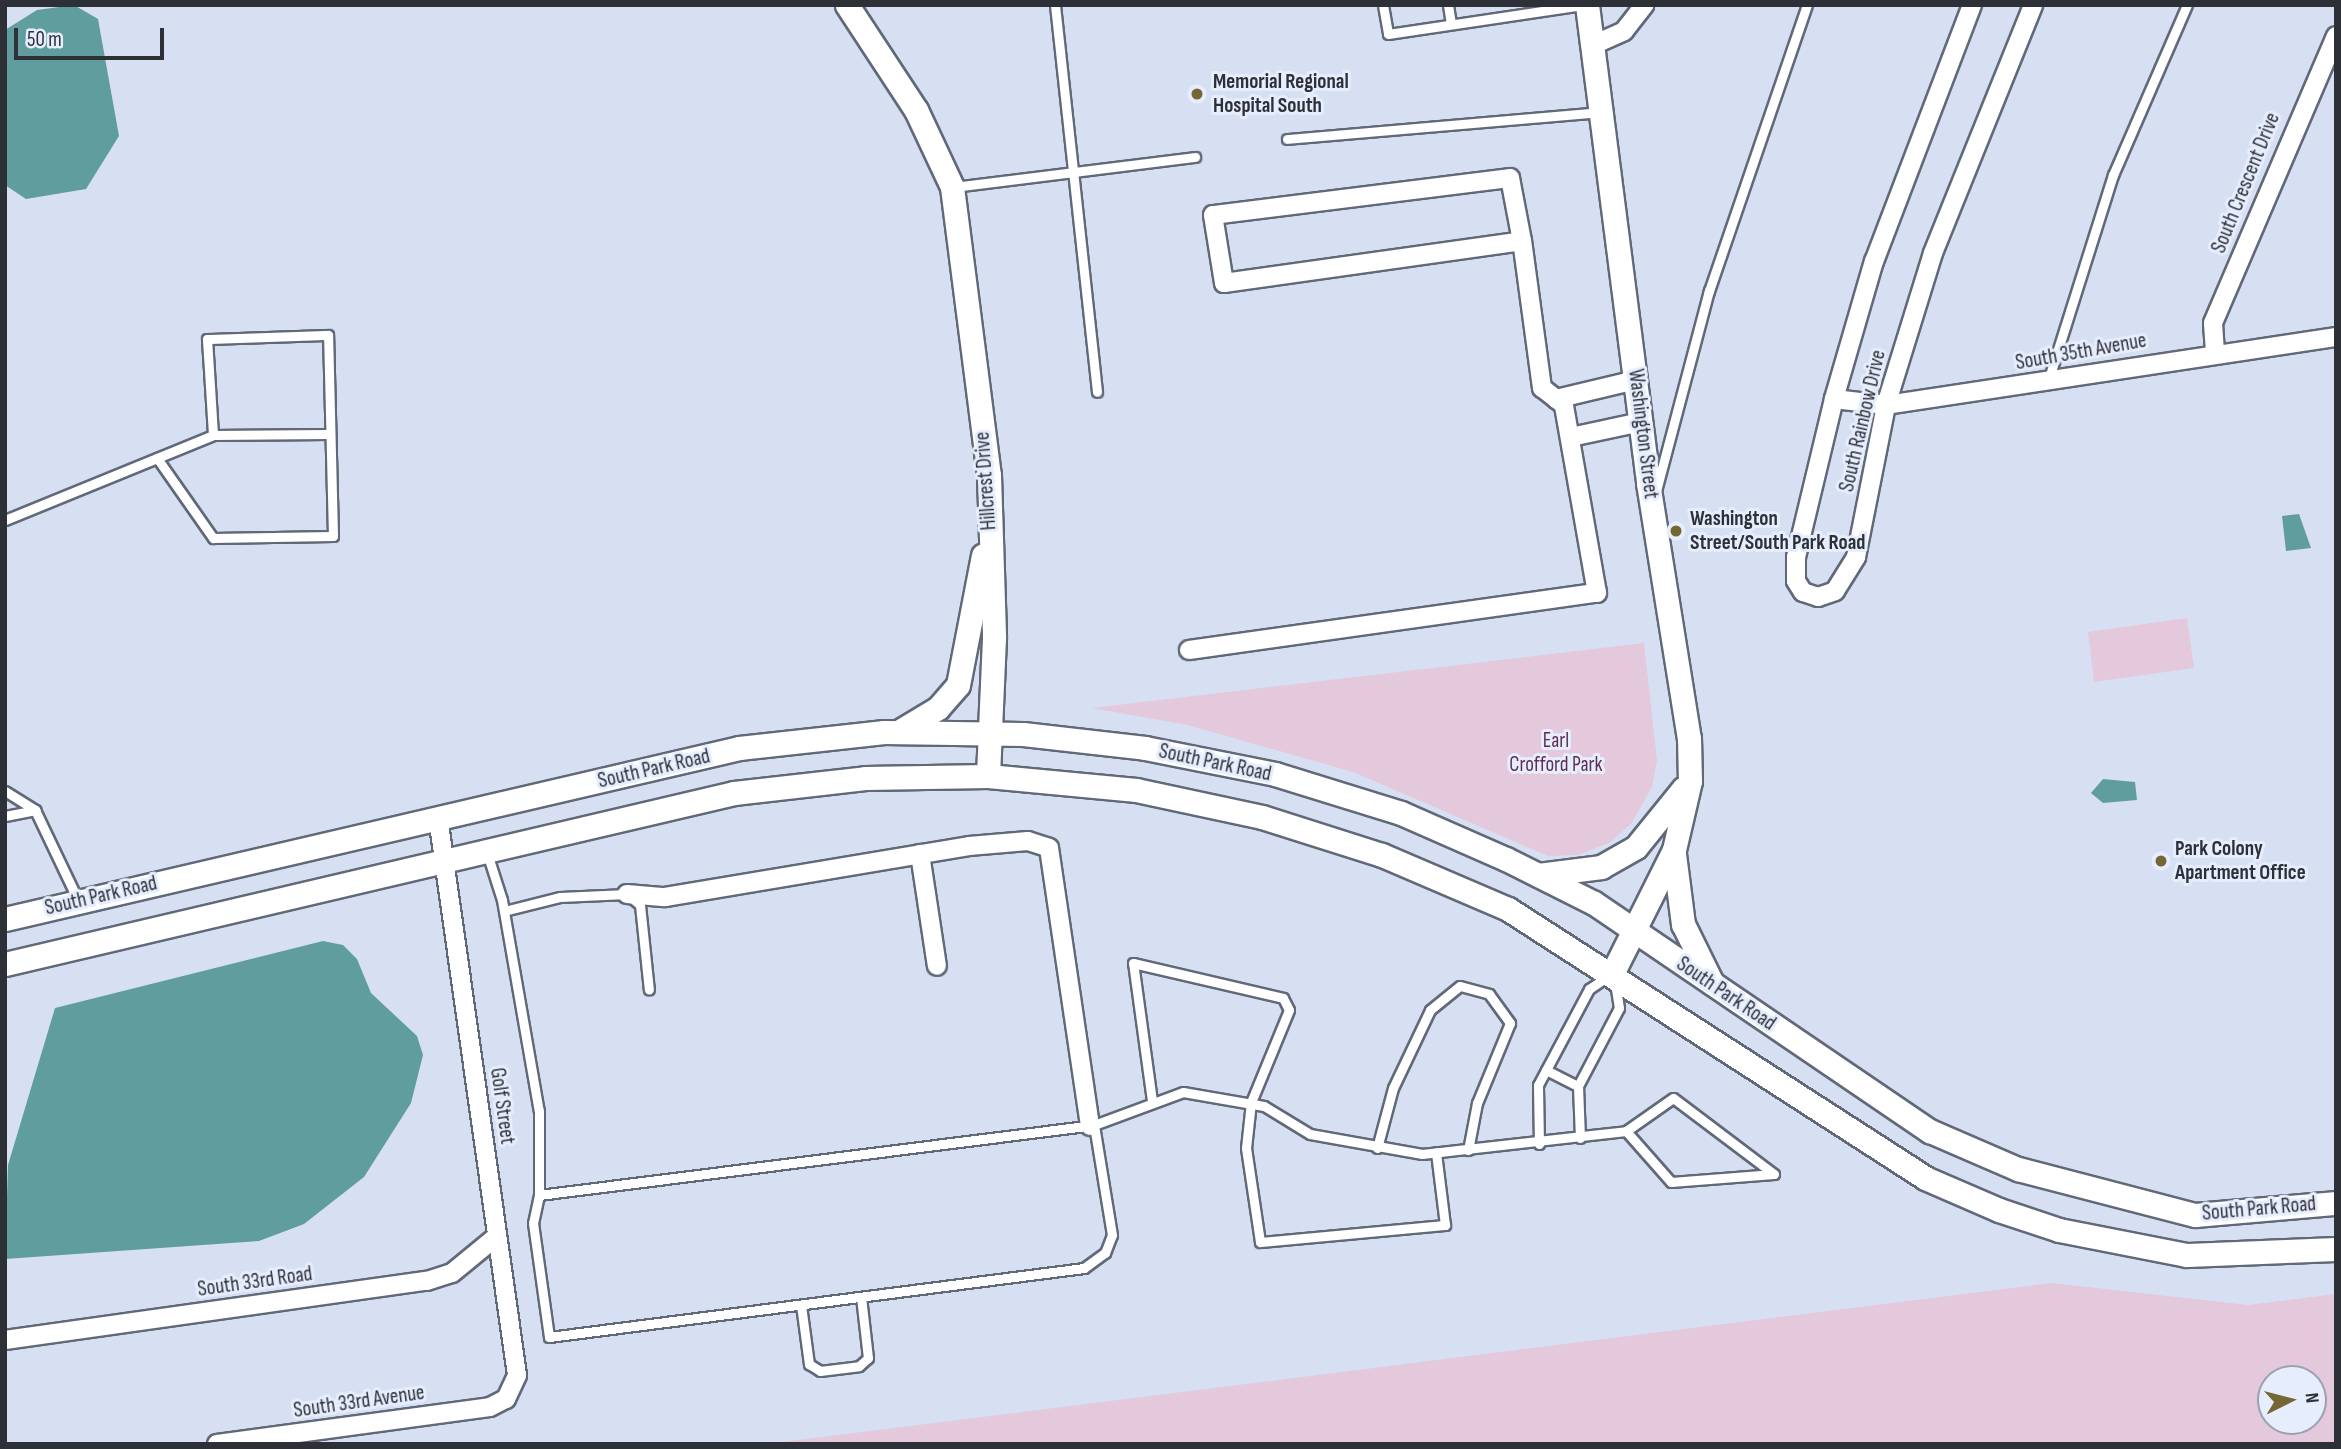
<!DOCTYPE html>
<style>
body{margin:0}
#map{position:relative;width:2341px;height:1449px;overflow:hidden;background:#d7e0f3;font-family:"Sofia Sans Condensed",sans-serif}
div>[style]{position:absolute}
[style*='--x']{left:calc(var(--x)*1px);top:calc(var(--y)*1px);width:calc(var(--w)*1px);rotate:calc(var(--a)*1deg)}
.green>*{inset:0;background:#e4c8dc}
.water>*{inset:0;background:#609d9f}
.roads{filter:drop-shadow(2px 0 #616979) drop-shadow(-2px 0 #616979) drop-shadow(0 2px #616979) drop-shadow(0 -2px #616979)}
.service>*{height:9px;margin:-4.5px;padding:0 4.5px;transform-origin:4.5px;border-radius:4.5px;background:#fff}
.minor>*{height:18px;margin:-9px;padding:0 9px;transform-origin:9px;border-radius:9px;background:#fff}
.tertiary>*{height:23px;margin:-11.5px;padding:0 11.5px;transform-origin:11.5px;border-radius:11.5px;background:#fff}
.dots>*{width:19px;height:19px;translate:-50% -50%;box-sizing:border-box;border:4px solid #e6edfd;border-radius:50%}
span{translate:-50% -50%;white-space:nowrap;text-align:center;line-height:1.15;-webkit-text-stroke:6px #e6edfd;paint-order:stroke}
.poi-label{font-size:21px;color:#2d3037;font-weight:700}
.left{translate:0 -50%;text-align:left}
.street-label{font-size:21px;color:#2d3037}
.park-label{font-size:21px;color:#602d56}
.frame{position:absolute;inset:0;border:7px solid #2d3037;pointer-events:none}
.north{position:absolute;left:2257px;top:1365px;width:70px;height:70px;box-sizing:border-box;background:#e6edfd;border:2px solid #9ca1ae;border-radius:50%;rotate:84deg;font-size:19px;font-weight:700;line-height:28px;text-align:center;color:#2d3037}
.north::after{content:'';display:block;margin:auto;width:24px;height:32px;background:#746734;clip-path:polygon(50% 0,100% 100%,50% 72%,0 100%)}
.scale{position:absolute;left:14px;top:28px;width:150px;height:32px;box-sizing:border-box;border:4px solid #2d3037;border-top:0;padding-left:9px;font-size:21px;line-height:24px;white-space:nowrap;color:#2d3037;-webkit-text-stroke:5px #e6edfd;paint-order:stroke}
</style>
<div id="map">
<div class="green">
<div style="clip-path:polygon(2187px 618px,2194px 668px,2094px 682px,2088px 632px)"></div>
<div style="clip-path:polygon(1644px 643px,1657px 760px,1652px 787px,1631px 824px,1609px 843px,1578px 855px,1548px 856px,1353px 772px,1188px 725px,1092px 708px)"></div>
<div style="clip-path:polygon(evenodd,2052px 1283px,2248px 1305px,2336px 1294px,2336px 1444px,766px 1444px,2052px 1283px,2271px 1379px,2313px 1379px,2313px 1421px,2271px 1421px,2271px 1379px)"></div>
</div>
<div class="water">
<div style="clip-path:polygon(74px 5px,98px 19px,119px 136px,86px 189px,26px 199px,5px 185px,5px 30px,37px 10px)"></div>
<div style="clip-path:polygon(2299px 514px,2311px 548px,2286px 551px,2282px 516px)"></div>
<div style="clip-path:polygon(2103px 779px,2135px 782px,2137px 800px,2103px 803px,2091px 793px)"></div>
<div style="clip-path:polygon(323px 941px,343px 945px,357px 959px,371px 993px,417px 1036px,423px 1055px,411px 1103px,364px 1177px,304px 1224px,259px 1241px,5px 1259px,8px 1165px,55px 1008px)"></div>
</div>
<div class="roads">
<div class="service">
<div style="--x:1055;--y:5;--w:389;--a:83.8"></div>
<div style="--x:1383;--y:5;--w:29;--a:80"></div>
<div style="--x:1388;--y:34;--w:195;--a:-8.5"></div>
<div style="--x:1448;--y:5;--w:19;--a:81"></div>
<div style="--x:1287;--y:139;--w:314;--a:-4.9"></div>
<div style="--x:954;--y:187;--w:243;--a:-7.1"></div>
<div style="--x:2048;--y:381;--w:216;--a:-72.5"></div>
<div style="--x:2113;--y:175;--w:185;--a:-66.5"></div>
<div style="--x:157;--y:458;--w:98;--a:55"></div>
<div style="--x:213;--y:538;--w:120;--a:-1"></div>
<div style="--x:333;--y:536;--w:201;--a:-91.4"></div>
<div style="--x:328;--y:335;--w:121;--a:178.1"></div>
<div style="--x:207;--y:339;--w:96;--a:86.4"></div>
<div style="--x:1656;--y:491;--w:207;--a:-75.2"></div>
<div style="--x:1709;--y:291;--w:302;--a:-71.1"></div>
<div style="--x:5;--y:520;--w:225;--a:-22.2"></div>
<div style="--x:213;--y:435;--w:114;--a:-0.5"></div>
<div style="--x:5;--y:791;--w:36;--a:32"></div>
<div style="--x:35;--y:810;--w:100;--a:64.5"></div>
<div style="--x:5;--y:816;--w:31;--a:-11"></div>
<div style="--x:487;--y:853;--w:49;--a:72.3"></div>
<div style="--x:502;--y:900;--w:214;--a:80.1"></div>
<div style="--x:539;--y:1111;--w:84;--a:90"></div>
<div style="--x:539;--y:1195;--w:559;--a:-7.19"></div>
<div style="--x:1094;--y:1125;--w:95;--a:-20.3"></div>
<div style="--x:1183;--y:1092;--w:82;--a:9.8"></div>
<div style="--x:1264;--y:1106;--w:54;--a:31.3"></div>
<div style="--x:1310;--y:1134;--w:114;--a:10.1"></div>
<div style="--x:1422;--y:1154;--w:205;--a:-6.4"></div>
<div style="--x:1626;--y:1131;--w:68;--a:48.6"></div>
<div style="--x:1671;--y:1182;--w:103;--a:-4.4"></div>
<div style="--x:1774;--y:1174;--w:126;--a:-143"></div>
<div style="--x:1673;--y:1098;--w:57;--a:144.9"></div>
<div style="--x:504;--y:911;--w:58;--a:-14"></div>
<div style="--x:560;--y:897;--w:67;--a:-2.6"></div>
<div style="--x:627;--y:894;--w:17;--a:40"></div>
<div style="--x:640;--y:905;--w:85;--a:84"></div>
<div style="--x:1546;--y:1070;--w:36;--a:27"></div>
<div style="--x:1152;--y:1101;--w:139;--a:-97.8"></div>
<div style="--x:1133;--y:963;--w:154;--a:13.1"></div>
<div style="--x:1283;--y:998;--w:13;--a:63"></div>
<div style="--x:1289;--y:1010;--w:100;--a:112.4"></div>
<div style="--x:1251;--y:1102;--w:46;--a:96.2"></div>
<div style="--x:1246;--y:1148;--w:95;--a:81.5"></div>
<div style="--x:1260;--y:1242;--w:186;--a:-5.3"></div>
<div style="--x:1445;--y:1225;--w:73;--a:-97.1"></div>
<div style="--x:1580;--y:1138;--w:52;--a:-92.2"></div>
<div style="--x:1578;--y:1086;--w:88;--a:-62.3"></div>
<div style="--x:1619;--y:1008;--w:25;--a:-99"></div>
<div style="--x:1539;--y:1144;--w:59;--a:-91"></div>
<div style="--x:1538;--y:1085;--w:109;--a:-62"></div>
<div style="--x:1589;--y:989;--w:23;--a:-34"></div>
<div style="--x:1377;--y:1148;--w:62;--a:-75.1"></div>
<div style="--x:1393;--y:1088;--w:86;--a:-64.6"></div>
<div style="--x:1430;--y:1010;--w:38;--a:-39"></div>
<div style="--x:1460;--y:986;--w:30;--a:15"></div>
<div style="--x:1489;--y:994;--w:36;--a:54"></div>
<div style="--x:1510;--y:1023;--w:87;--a:112.4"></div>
<div style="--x:1477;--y:1103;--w:48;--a:100.8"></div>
<div style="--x:539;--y:1195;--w:29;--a:102"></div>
<div style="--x:533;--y:1223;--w:115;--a:82"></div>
<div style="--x:549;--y:1337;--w:539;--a:-7.35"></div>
<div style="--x:1084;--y:1268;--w:26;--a:-36"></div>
<div style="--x:1105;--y:1253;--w:19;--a:-69"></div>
<div style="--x:1112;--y:1235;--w:111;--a:-99.3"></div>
<div style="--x:801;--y:1305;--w:60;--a:82.3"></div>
<div style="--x:809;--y:1364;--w:13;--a:32"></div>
<div style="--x:820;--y:1371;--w:39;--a:-7"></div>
<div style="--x:859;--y:1366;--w:12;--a:-42"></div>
<div style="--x:868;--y:1358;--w:61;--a:-96.5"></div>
</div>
<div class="minor">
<div style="--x:1972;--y:5;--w:274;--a:110.9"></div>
<div style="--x:1874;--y:261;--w:144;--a:106.2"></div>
<div style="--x:1834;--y:399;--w:163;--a:103.5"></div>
<div style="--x:1796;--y:557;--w:24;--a:90"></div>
<div style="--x:1796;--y:581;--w:13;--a:58"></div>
<div style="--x:1803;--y:592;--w:16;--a:18"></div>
<div style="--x:1818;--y:597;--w:18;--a:-19"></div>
<div style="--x:1835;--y:591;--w:40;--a:-58"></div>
<div style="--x:1856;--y:557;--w:155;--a:-78.8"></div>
<div style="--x:1886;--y:405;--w:159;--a:-72.8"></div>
<div style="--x:1933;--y:253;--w:267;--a:-68"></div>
<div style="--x:1593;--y:45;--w:34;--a:-24"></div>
<div style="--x:1624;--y:31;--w:33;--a:-52"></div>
<div style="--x:2215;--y:352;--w:29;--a:-94"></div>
<div style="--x:2213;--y:323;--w:312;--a:-66.8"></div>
<div style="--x:1556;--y:399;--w:82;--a:-13.4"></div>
<div style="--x:1834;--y:399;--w:52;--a:6.6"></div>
<div style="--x:1886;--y:405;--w:455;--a:-8.6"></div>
<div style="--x:1571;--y:437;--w:72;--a:-12.1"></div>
<div style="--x:1189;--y:650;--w:412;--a:-8"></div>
<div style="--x:1597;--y:593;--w:191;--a:-100"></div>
<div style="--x:1564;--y:405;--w:28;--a:-142"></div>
<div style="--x:1542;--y:388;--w:148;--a:-97.7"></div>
<div style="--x:1522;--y:241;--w:64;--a:-100.8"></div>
<div style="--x:1510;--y:178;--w:299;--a:172.9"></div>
<div style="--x:1213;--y:215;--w:69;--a:80.8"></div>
<div style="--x:1224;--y:283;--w:301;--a:-8"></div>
<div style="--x:920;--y:854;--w:113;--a:81.4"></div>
<div style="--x:627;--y:894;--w:38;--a:5"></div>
<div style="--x:665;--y:897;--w:308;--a:-9.5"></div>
<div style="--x:969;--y:846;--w:59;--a:-4.8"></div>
<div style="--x:1028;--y:841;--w:22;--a:18"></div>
<div style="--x:1049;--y:848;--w:281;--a:81.6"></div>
<div style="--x:5;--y:1340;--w:426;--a:-8"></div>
<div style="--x:427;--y:1281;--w:26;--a:-18"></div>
<div style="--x:452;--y:1273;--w:58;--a:-39.4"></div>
<div style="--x:217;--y:1444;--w:275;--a:-7.7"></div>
<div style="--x:490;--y:1407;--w:18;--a:-27"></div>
<div style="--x:506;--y:1399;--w:26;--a:-65"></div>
<div style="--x:517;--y:1375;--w:564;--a:-98.06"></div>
</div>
<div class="tertiary">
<div style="--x:847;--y:5;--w:126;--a:56.7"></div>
<div style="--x:916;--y:110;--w:85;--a:64.9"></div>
<div style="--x:952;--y:187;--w:290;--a:82.7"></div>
<div style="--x:989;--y:475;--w:163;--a:88.2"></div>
<div style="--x:994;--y:638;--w:138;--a:92.5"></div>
<div style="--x:1587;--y:5;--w:482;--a:82.7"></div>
<div style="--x:1648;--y:483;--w:258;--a:80.9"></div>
<div style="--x:1689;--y:738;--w:43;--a:88.7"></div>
<div style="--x:1690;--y:781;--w:71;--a:103.1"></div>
<div style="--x:1674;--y:850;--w:136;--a:116.6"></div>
<div style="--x:898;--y:732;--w:47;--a:-31"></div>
<div style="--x:938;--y:708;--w:30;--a:-49"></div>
<div style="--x:958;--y:685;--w:132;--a:-79.1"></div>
<div style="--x:1674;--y:854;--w:71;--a:82.7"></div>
<div style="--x:1683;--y:924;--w:66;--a:63.8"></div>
<div style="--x:1538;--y:875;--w:64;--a:-7.2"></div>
<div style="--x:1601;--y:867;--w:40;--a:-29.7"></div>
<div style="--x:1636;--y:847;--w:75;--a:-51"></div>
<div style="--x:5;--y:919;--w:754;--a:-13.11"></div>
<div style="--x:739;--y:748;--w:146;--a:-6.3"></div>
<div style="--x:884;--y:732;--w:139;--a:0.8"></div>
<div style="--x:1023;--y:734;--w:123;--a:6.5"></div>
<div style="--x:1145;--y:748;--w:133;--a:11.3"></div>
<div style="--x:1275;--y:774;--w:132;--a:17.2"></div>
<div style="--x:1401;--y:813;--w:115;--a:23.7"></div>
<div style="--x:1506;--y:859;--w:98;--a:26.6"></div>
<div style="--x:1594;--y:903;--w:406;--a:34.2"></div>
<div style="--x:1930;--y:1131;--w:96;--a:23.4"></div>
<div style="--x:2018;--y:1169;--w:183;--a:14.6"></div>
<div style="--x:2195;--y:1215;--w:142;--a:-4.9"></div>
<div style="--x:5;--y:964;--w:749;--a:-13.2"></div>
<div style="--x:734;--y:793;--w:132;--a:-6.5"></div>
<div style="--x:865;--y:778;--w:123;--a:-0.9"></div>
<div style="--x:988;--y:776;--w:149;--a:5.4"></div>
<div style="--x:1136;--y:790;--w:129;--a:12.1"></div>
<div style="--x:1262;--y:817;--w:126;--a:17.6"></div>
<div style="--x:1382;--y:855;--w:137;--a:23.2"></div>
<div style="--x:1508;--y:909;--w:496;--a:32.8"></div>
<div style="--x:1925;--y:1178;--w:81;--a:23.4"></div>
<div style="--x:1999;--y:1210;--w:63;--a:18.4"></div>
<div style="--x:2059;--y:1230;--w:130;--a:11.1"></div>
<div style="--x:2187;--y:1255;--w:149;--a:-2.3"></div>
</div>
</div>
<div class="dots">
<div style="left:1197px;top:94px;background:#746734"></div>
<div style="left:1676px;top:531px;background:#746734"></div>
<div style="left:2161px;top:861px;background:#746734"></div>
</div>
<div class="poi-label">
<span class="left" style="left:1213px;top:94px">Memorial Regional<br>Hospital South</span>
<span class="left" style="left:1690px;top:531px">Washington<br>Street/South Park Road</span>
<span class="left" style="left:2175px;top:861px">Park Colony<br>Apartment Office</span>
</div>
<div class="street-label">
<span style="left:2246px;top:183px;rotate:-68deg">South Crescent Drive</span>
<span style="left:2081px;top:352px;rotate:-10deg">South 35th Avenue</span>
<span style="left:1863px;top:421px;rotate:-77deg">South Rainbow Drive</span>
<span style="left:1643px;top:434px;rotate:83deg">Washington Street</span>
<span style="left:986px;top:481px;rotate:-94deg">Hillcrest Drive</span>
<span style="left:1215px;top:763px;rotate:12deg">South Park Road</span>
<span style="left:654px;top:769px;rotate:-13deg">South Park Road</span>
<span style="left:101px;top:896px;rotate:-13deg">South Park Road</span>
<span style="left:1726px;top:994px;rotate:34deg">South Park Road</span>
<span style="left:502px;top:1106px;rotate:82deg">Golf Street</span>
<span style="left:2259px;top:1209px;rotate:-5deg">South Park Road</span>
<span style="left:255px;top:1282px;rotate:-8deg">South 33rd Road</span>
<span style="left:359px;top:1402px;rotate:-8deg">South 33rd Avenue</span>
</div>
<div class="park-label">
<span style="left:1556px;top:753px">Earl<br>Crofford Park</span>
</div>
<div class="frame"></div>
<div class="north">N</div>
<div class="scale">50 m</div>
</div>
